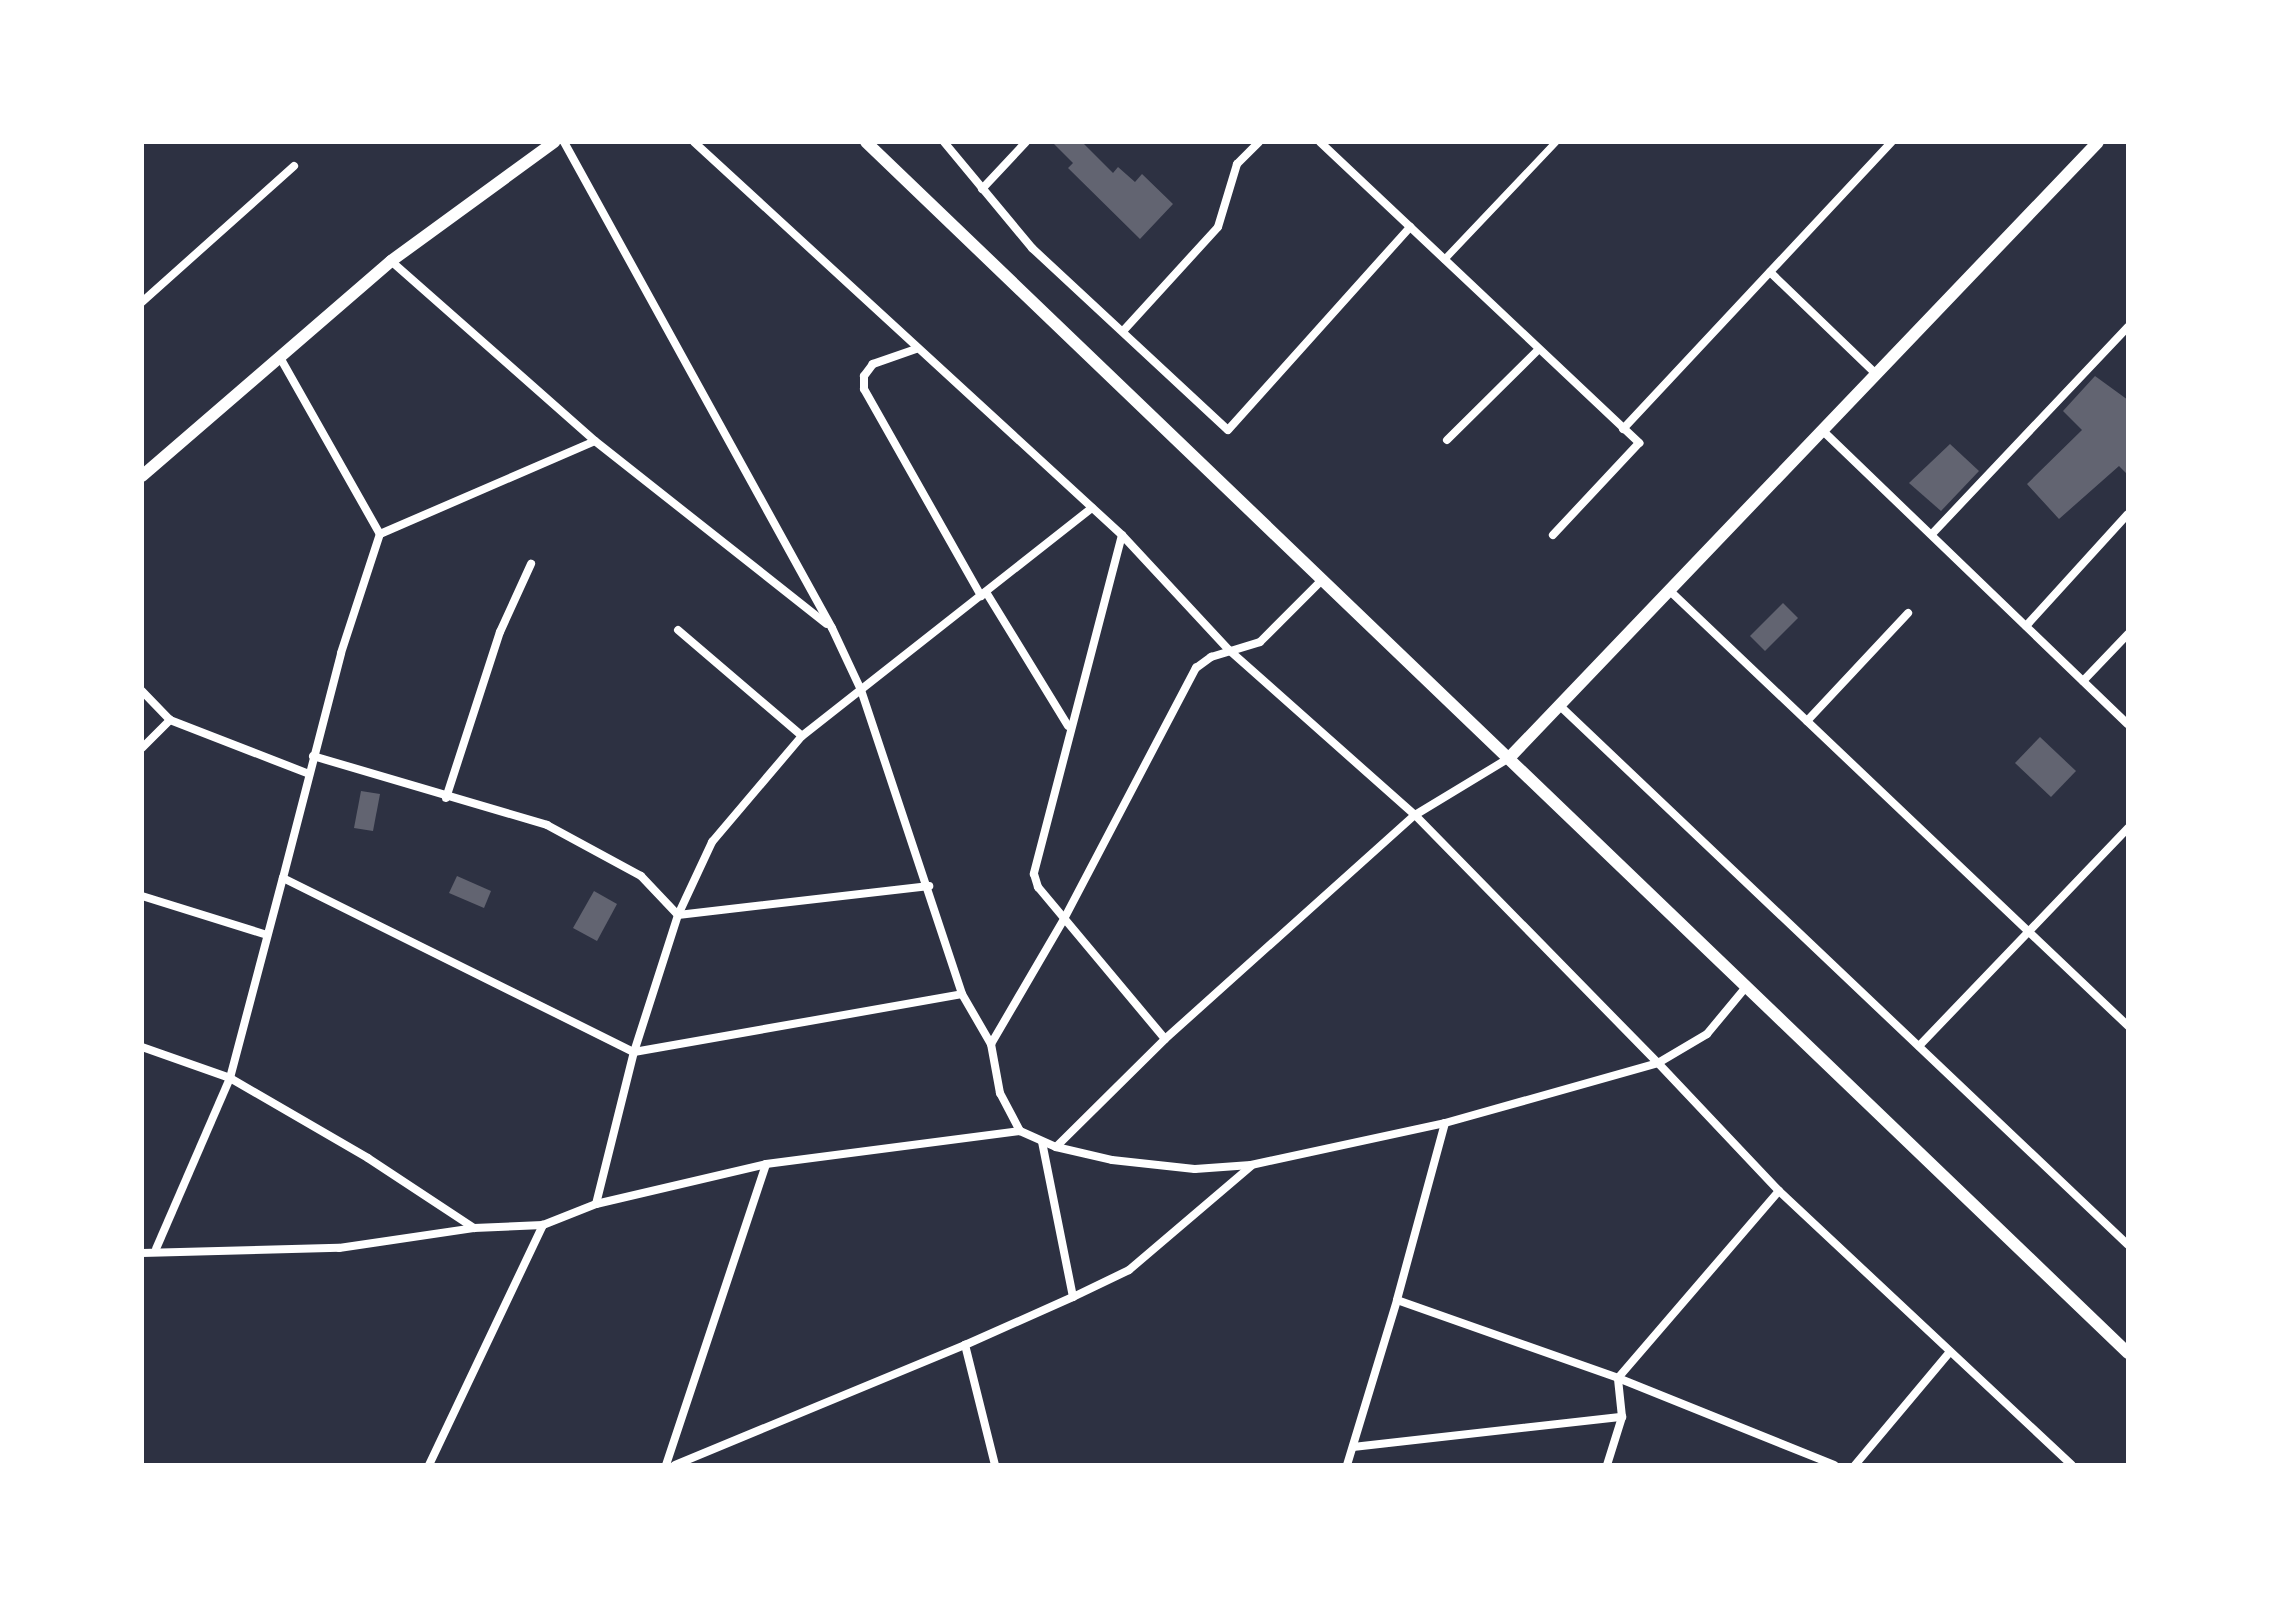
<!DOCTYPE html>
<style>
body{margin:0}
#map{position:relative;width:2270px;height:1607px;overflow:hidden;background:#2d3142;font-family:"Nunito Sans",sans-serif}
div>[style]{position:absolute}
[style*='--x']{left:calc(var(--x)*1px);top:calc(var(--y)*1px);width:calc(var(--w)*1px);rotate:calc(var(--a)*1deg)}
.building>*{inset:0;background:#626471}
.pedestrian>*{height:7px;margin:-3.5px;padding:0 3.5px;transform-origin:3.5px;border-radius:3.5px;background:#fff}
.minor>*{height:8px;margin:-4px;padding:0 4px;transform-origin:4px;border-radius:4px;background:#fff}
.tertiary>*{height:12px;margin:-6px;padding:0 6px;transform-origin:6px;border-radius:6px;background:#fff}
span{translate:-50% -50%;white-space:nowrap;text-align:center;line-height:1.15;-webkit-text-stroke:7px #fff;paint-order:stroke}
.frame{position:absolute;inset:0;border:144px solid #fff;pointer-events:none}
</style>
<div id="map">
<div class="building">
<div style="clip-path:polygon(1052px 142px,1082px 142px,1113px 173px,1118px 167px,1135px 182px,1142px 174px,1173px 204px,1140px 239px,1068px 168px,1073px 163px)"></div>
<div style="clip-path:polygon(2095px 376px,2128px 400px,2128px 475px,2119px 466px,2059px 519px,2027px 484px,2082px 430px,2063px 411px)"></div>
<div style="clip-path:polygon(1950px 444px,1979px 471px,1941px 511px,1909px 483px)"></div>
<div style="clip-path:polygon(1783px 603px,1798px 618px,1765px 651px,1750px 636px)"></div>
<div style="clip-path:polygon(2040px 737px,2076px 771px,2051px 797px,2015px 763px)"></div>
<div style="clip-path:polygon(361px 791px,380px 794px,373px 831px,354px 828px)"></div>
<div style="clip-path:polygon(457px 876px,491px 891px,484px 908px,449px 893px)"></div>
<div style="clip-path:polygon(594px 891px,617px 904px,597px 941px,573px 928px)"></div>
</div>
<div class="pedestrian">
<div style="--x:1444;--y:259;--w:161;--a:-46.5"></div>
</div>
<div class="minor">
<div style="--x:564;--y:142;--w:555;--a:61.13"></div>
<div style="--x:832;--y:628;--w:68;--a:64.9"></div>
<div style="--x:861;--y:690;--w:320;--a:71.6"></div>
<div style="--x:694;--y:142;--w:581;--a:42.56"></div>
<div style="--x:1122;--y:535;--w:157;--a:47.1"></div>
<div style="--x:1229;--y:650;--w:249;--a:41.6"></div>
<div style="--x:1415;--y:815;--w:347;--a:45.6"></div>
<div style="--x:1658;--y:1063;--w:57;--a:-30.6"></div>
<div style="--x:1707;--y:1034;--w:61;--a:-50.3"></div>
<div style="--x:944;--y:142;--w:138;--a:50.3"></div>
<div style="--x:1032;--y:248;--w:267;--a:42.9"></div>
<div style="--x:1228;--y:430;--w:273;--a:-48.1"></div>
<div style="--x:1320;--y:142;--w:439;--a:43.3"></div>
<div style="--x:1639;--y:443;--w:126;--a:133.1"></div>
<div style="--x:982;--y:189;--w:64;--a:-46.9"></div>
<div style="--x:391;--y:261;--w:272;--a:41.4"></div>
<div style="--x:595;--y:441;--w:295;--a:38.3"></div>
<div style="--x:1770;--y:272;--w:147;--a:43.9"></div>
<div style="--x:142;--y:302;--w:204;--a:-41.8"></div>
<div style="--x:1124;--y:330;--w:139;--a:-47.6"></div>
<div style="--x:1218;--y:227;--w:66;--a:-73.2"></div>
<div style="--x:1237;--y:164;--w:31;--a:-45"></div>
<div style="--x:916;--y:349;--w:46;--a:160.8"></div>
<div style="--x:873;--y:364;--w:15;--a:127"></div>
<div style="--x:864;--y:376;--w:13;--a:90"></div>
<div style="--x:864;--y:389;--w:238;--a:60.5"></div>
<div style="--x:282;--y:361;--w:199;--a:60.5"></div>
<div style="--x:1623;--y:429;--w:393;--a:-46.9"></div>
<div style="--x:1822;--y:430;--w:424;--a:43.9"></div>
<div style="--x:1447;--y:440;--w:129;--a:-44.7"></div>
<div style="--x:1932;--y:534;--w:285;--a:-46.6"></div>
<div style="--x:1122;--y:535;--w:350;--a:104.6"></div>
<div style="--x:1034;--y:874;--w:14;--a:73"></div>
<div style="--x:1038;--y:887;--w:198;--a:50.1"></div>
<div style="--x:1670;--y:591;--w:632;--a:43.52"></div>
<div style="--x:986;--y:592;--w:157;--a:58.5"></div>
<div style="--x:2026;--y:626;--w:151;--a:-47.7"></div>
<div style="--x:678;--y:630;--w:163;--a:40.5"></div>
<div style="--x:2083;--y:681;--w:65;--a:-46.2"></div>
<div style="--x:142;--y:691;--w:40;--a:46"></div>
<div style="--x:170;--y:720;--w:149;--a:21.2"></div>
<div style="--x:1559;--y:705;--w:784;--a:43.5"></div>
<div style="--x:1807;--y:721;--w:148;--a:-46.9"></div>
<div style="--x:142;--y:748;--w:40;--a:-45"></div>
<div style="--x:313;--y:756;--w:244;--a:16.4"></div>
<div style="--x:547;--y:825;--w:107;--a:28.5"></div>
<div style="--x:641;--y:876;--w:54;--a:46.5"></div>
<div style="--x:678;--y:915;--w:253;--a:-6.6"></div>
<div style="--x:446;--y:798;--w:175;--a:-72"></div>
<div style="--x:500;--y:632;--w:75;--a:-65.5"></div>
<div style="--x:283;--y:878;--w:232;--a:-75.5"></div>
<div style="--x:341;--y:653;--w:125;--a:-71.9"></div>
<div style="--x:380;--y:534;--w:234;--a:-23.4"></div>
<div style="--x:142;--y:896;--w:131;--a:17.3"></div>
<div style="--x:991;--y:1044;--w:145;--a:-59.7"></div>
<div style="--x:1064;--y:919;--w:284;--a:-62.3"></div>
<div style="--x:1196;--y:668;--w:19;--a:-36"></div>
<div style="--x:1211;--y:657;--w:51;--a:-17"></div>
<div style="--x:1260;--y:642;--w:86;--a:-45"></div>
<div style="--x:1919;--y:1046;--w:302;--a:-46.2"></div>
<div style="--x:142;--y:1047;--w:93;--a:19.4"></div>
<div style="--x:230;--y:1078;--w:186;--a:113.4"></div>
<div style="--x:1445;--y:1123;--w:183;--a:105.2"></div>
<div style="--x:1397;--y:1300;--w:234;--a:19.4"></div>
<div style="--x:1618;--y:1378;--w:233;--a:21.9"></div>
<div style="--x:1056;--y:1147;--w:153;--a:-44.7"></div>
<div style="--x:1165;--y:1039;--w:336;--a:-41.9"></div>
<div style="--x:1415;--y:815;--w:110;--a:-31.2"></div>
<div style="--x:596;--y:1204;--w:157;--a:-76"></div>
<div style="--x:634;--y:1052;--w:144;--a:-72.2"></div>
<div style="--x:678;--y:915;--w:81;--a:-65"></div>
<div style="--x:712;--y:842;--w:139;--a:-49.7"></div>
<div style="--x:802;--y:736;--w:369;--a:-38.2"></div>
<div style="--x:474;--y:1228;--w:127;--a:-146.6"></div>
<div style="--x:368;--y:1158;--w:160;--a:-149.9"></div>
<div style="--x:230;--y:1078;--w:207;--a:-75.2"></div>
<div style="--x:283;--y:878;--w:392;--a:26.4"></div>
<div style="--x:634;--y:1052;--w:333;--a:-10"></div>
<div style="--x:962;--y:994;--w:58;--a:59.9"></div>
<div style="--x:991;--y:1044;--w:50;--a:79.6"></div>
<div style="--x:1000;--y:1093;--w:43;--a:62.2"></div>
<div style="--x:1020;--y:1131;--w:39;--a:24"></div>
<div style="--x:1056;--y:1147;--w:57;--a:13.1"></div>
<div style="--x:1112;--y:1160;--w:83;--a:6.2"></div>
<div style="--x:1195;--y:1169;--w:56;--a:-4.1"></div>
<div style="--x:1251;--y:1165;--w:198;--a:-12.2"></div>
<div style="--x:1445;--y:1123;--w:221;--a:-15.7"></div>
<div style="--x:1658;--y:1063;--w:176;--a:46.6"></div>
<div style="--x:142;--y:1253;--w:197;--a:-1.5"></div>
<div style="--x:339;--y:1248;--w:136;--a:-8.4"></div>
<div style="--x:474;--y:1228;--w:69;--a:-2.5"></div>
<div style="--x:1073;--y:1297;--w:62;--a:-25.7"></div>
<div style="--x:1129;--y:1270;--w:160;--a:-40.4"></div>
<div style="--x:1353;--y:1447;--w:271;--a:-6.4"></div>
<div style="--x:429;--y:1465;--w:266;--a:-64.6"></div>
<div style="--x:543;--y:1225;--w:57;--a:-21.6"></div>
<div style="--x:596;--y:1204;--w:175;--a:-13.2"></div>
<div style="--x:766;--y:1164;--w:256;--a:-7.4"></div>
<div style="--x:666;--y:1465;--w:317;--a:-71.6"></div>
<div style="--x:675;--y:1465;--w:314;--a:-22.5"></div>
<div style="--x:995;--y:1465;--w:124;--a:-104"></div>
<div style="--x:965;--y:1345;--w:118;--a:-24"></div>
<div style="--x:1073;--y:1297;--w:158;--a:-101.3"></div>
<div style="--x:1347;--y:1465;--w:172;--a:-73.1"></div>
<div style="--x:1607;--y:1465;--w:50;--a:-72.6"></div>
<div style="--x:1622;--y:1417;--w:39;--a:-96"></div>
<div style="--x:1618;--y:1378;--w:247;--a:-49.3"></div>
<div style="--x:1779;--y:1191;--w:401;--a:43.1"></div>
<div style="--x:1855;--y:1465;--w:145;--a:-50"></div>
</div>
<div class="tertiary">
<div style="--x:866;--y:142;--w:1749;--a:43.82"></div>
<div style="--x:142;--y:476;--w:329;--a:-40.8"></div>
<div style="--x:391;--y:261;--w:202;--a:-36.1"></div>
<div style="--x:1509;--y:758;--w:852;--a:-46.28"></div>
</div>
<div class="frame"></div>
</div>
